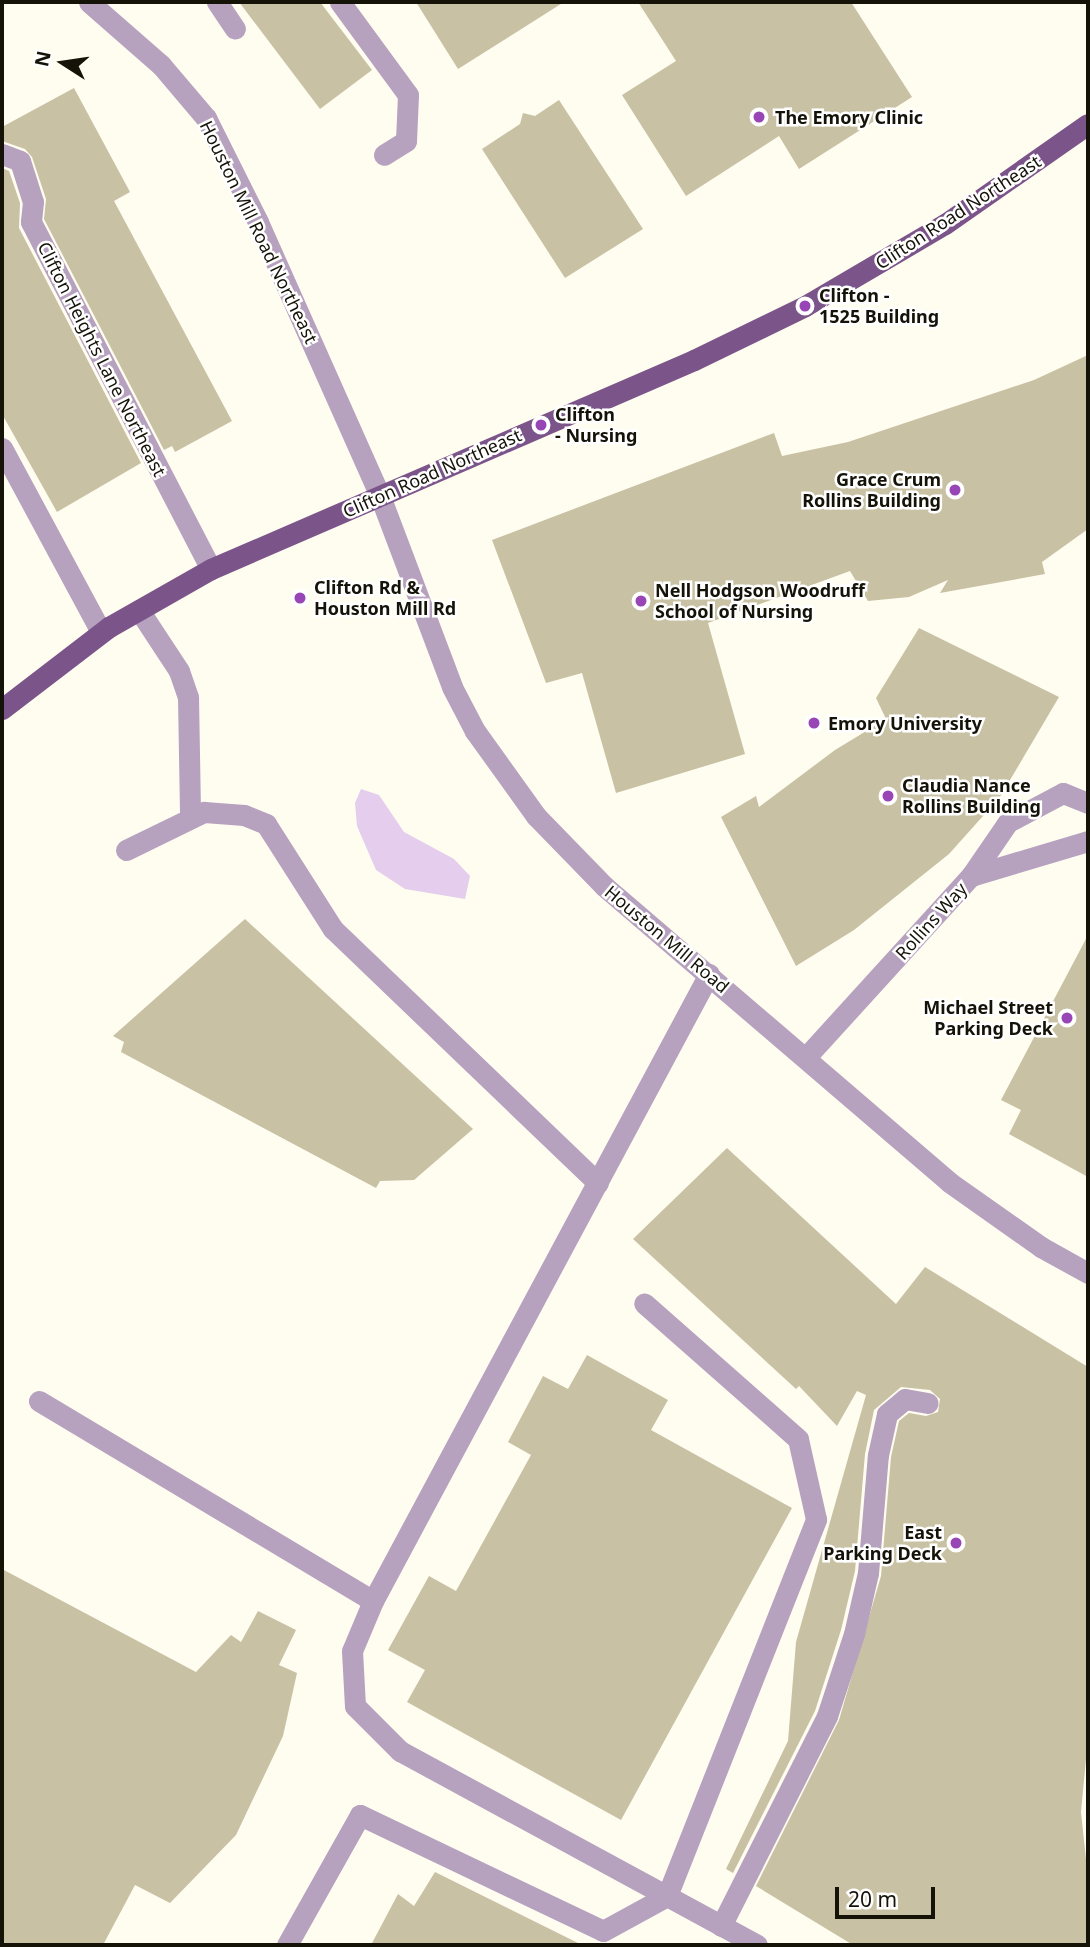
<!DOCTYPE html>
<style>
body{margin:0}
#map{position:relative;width:1090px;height:1947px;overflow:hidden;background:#fffcf0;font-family:"Noto Sans",sans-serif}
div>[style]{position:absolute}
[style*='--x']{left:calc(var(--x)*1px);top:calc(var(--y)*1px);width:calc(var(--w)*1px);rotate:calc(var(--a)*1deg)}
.water>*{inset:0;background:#e4cded}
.building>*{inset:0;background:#c8c1a4}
.minor>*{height:21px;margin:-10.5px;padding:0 10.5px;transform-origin:10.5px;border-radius:10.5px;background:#b6a1bf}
.major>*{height:21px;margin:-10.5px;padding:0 10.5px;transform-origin:10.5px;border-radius:10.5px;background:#7b558a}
.dots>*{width:19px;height:19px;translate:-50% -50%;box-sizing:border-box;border:4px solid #fff;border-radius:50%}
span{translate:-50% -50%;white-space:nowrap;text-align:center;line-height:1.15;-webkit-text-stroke:5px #fff;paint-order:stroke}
.poi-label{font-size:18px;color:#151208;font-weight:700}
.left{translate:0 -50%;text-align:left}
.right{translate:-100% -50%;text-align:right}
.street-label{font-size:18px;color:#151208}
.frame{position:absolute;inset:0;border:4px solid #151208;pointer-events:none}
.north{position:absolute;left:28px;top:28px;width:70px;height:70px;-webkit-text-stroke:5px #fff;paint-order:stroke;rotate:282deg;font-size:19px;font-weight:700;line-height:28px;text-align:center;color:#151208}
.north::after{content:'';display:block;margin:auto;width:24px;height:32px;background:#151208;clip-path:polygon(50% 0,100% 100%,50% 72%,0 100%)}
.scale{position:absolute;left:835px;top:1887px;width:100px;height:32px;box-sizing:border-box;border:4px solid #151208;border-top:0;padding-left:9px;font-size:21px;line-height:24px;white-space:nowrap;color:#151208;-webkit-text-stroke:5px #fff;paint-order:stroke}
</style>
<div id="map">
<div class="water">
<div style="clip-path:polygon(361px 789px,379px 795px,404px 832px,454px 859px,470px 876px,465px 899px,405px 889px,376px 870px,357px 826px,355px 803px)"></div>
</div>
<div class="building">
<div style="clip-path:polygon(239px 2px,320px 2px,372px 70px,320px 109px)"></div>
<div style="clip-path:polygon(416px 2px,564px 2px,458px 69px)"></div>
<div style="clip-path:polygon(638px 2px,851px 2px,912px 97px,799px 169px,779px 136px,686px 196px,622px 95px,676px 61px)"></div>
<div style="clip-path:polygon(74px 88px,130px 192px,114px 201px,232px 421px,175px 452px,172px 446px,164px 450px,44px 219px,46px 199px,32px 157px,25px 149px,2px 141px,2px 127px)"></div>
<div style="clip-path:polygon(559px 100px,643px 229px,565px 278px,482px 149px,520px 124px,523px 113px,535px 116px)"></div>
<div style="clip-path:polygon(2px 168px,9px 171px,20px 203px,19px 228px,141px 463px,57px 512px,2px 414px)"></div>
<div style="clip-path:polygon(1088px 355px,1088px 529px,1042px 562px,1045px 574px,940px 593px,948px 580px,909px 597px,868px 601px,850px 571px,708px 623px,745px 754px,616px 793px,582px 673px,546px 683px,492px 540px,774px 433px,782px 456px,848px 442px,1034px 380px)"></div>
<div style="clip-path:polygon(919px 628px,1059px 697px,1000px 797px,949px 854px,854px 930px,796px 966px,721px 817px,756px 796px,759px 807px,835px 750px,886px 719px,876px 698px)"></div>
<div style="clip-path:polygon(245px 919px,473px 1129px,414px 1180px,380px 1181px,376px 1188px,121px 1052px,124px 1042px,113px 1036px)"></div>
<div style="clip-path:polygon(1088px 935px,1088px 1177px,1009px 1134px,1021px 1110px,1001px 1100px)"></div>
<div style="clip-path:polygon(727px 1148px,896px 1304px,925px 1267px,1088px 1367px,1088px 1738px,1081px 1812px,1088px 1878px,1088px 1945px,853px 1945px,756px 1886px,839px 1720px,881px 1576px,891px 1457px,899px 1421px,909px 1413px,926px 1416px,938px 1412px,940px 1399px,930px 1390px,901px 1387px,874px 1410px,865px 1454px,855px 1571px,841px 1630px,815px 1711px,733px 1873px,726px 1869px,788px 1741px,796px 1642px,866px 1395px,857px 1391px,837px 1426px,799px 1386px,796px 1389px,633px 1239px)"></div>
<div style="clip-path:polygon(587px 1355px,668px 1400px,651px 1430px,792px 1508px,621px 1820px,407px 1702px,425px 1670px,388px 1650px,429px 1576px,456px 1591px,531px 1455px,508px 1442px,543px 1376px,568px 1389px)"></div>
<div style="clip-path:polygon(2px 1569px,196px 1672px,231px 1635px,241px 1642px,258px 1611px,296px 1630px,279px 1665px,297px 1673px,283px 1736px,236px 1835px,170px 1903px,135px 1885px,103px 1945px,2px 1945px)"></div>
<div style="clip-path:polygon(435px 1872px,582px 1945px,371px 1945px,398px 1894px,414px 1906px)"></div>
</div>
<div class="minor">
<div style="--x:89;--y:2;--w:96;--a:41.2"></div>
<div style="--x:161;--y:65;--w:70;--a:49.7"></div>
<div style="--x:206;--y:118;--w:116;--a:63.4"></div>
<div style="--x:258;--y:222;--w:300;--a:66"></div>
<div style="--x:380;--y:496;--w:204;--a:69.3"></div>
<div style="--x:452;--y:687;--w:50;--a:62.4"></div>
<div style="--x:475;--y:731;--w:105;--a:54.3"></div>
<div style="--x:536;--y:816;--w:98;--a:45.8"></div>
<div style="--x:604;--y:886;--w:455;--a:40.6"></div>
<div style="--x:949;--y:1182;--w:113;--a:35.2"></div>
<div style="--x:1041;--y:1247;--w:54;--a:29"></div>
<div style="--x:217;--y:2;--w:32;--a:56"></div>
<div style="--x:340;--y:2;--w:115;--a:53.8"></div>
<div style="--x:408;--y:95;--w:46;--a:92.5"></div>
<div style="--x:406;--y:141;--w:26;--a:148"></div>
<div style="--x:2;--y:154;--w:19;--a:21"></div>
<div style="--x:20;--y:161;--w:43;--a:72.4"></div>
<div style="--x:33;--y:202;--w:20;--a:96"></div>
<div style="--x:31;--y:222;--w:391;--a:62.6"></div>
<div style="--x:2;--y:448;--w:209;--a:61.7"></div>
<div style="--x:139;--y:610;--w:73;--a:56.7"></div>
<div style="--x:179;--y:671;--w:28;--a:71"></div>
<div style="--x:188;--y:697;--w:119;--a:89"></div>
<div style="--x:126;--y:850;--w:87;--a:-26"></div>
<div style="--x:204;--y:812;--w:40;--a:4.3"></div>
<div style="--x:244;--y:815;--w:24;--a:22"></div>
<div style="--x:266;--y:824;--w:125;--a:57.5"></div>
<div style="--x:333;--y:929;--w:367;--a:43.8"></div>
<div style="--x:971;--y:876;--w:65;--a:-55.6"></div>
<div style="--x:1008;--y:822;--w:62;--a:-27.8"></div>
<div style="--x:1063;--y:793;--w:27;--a:22"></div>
<div style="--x:709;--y:974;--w:711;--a:118.19"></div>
<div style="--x:373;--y:1601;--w:54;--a:112.8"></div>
<div style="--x:352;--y:1651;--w:55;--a:86.9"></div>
<div style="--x:355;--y:1706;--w:64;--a:45"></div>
<div style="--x:400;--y:1751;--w:406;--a:28.5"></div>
<div style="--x:807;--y:1056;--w:244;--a:-47.7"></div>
<div style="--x:971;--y:876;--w:122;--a:-16.7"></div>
<div style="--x:39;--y:1401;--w:389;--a:30.9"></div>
<div style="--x:721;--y:1926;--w:235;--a:-63.2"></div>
<div style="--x:827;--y:1716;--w:86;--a:-71.8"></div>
<div style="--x:854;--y:1634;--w:63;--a:-77.1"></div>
<div style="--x:868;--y:1573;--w:118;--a:-85.2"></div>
<div style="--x:878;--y:1455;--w:42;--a:-77.6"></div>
<div style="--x:887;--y:1414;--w:23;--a:-40"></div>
<div style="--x:905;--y:1399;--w:23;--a:10"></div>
<div style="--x:287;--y:1945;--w:149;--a:-60.7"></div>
<div style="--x:360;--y:1815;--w:269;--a:25.5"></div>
<div style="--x:603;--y:1931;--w:73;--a:-28.7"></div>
<div style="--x:667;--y:1896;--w:405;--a:-68.4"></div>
<div style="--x:816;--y:1519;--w:82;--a:-102.7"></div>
<div style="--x:798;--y:1439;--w:205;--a:-138.6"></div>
</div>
<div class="major">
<div style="--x:2;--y:709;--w:135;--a:-37.5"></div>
<div style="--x:109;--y:627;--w:117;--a:-29.6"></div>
<div style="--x:211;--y:569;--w:526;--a:-23.4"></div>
<div style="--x:694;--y:360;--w:123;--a:-25.9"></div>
<div style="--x:805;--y:306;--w:162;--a:-30.4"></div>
<div style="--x:945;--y:224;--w:174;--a:-35"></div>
</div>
<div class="dots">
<div style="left:759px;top:117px;background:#9846b5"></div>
<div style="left:805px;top:306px;background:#9846b5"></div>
<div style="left:541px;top:425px;background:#9846b5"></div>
<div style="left:955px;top:490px;background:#9846b5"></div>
<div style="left:300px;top:598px;background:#9846b5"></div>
<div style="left:641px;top:601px;background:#9846b5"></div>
<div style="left:814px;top:723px;background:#9846b5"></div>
<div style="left:888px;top:796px;background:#9846b5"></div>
<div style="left:1067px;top:1018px;background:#9846b5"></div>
<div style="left:956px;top:1543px;background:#9846b5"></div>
</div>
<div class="poi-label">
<span class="left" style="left:775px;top:117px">The Emory Clinic</span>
<span class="left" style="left:819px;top:306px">Clifton -<br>1525 Building</span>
<span class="left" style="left:555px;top:425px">Clifton<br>- Nursing</span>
<span class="right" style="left:941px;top:490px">Grace Crum<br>Rollins Building</span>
<span class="left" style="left:314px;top:598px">Clifton Rd &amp;<br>Houston Mill Rd</span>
<span class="left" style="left:655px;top:601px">Nell Hodgson Woodruff<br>School of Nursing</span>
<span class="left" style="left:828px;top:723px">Emory University</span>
<span class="left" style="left:902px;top:796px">Claudia Nance<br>Rollins Building</span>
<span class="right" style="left:1053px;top:1018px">Michael Street<br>Parking Deck</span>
<span class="right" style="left:942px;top:1543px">East<br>Parking Deck</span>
</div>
<div class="street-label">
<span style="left:958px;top:212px;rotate:-33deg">Clifton Road Northeast</span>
<span style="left:259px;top:232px;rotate:64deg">Houston Mill Road Northeast</span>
<span style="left:102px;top:359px;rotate:63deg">Clifton Heights Lane Northeast</span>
<span style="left:432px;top:473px;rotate:-24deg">Clifton Road Northeast</span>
<span style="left:931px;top:921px;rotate:-48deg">Rollins Way</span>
<span style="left:667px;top:939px;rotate:40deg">Houston Mill Road</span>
</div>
<div class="frame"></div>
<div class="north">N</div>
<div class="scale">20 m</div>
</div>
